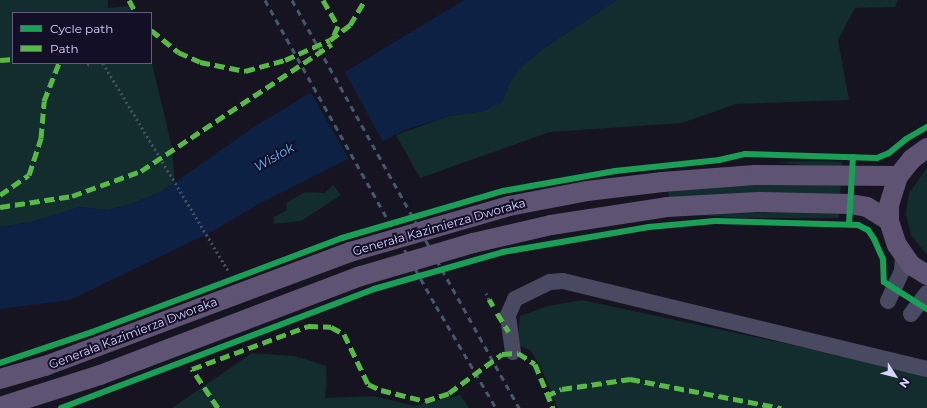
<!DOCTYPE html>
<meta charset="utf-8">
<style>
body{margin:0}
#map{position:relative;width:927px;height:408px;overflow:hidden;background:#161421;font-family:Montserrat,sans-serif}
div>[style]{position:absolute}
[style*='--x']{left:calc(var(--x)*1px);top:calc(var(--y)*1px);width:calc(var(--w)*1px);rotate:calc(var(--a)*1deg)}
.green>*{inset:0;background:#132c2d}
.water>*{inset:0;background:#0d2144}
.pier>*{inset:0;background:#161421}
.path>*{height:2.5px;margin-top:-1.25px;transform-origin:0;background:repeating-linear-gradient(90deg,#44505f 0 2px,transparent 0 5px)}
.minor>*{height:16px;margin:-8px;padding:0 8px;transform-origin:8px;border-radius:8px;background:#4a4962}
.major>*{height:20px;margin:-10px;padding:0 10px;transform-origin:10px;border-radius:10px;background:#5e5373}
.rail>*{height:3px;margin-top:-1.5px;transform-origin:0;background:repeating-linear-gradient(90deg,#43596b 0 6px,transparent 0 11px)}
.major-bridge>*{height:20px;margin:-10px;padding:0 10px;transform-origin:10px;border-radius:10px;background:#5e5373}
.quiet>*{height:5px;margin-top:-2.5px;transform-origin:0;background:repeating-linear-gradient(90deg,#58b947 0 10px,transparent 0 15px)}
.cycleway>*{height:6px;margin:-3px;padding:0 3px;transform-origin:3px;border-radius:3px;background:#1a9f57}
span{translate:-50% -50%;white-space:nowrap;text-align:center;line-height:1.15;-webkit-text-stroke:4px #130f26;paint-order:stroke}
.street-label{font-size:12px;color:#d9d4ff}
.water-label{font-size:13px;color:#62b6ff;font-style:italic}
.legend{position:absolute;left:12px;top:12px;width:140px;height:52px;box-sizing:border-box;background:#130f26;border:1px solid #625e7d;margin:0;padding:5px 7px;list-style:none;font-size:12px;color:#d9d4ff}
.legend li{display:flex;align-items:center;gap:8px;height:20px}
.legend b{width:20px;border:1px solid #625e7d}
.north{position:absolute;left:875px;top:356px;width:40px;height:40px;-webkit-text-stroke:3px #130f26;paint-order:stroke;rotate:126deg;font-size:11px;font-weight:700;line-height:16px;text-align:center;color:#d9d4ff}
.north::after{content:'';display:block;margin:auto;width:14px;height:18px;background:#d9d4ff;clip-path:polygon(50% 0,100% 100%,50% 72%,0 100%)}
</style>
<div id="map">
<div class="green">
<div style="clip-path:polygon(0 0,108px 0,108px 8px,129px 6px,132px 13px,13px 13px,13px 63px,151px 63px,151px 60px,171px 143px,175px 182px,161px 192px,129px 205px,107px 210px,80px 207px,31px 222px,0 227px)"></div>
<div style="clip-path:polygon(617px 0,898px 0,895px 7px,855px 8px,838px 40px,849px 100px,736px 104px,682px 123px,550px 132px,420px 178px,396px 135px,449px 116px,484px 111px,502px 102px,510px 82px,521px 67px,544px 48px)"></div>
<div style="clip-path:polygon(777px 162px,819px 161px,842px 162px,841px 169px)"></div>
<div style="clip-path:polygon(927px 168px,927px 255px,911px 235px,906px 214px,909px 193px)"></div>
<div style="clip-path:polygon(750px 184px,841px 185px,840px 195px,669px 200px,668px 190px)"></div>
<div style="clip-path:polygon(333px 185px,341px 195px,301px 221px,274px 224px,274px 217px,287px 210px,286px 203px,305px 192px,325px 193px)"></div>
<div style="clip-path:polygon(839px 210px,839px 218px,741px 218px,696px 215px)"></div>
<div style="clip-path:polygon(582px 300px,927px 374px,927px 408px,558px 408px,541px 367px,530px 350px,517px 345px,520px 316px,548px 306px)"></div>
<div style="clip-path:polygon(252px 353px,295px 356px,326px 366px,327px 382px,325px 398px,374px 396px,414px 406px,460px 395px,469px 408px,172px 408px)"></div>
</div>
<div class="water">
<div style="clip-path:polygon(464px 0,617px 0,544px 48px,521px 67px,510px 82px,502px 102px,484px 111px,449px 116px,405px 130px,257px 205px,211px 232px,70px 300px,0 309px,0 227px,31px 222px,80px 207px,107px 210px,129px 205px,161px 192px,254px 127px)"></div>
</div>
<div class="pier">
<div style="clip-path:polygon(344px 70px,384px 144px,350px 161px,310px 91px)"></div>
</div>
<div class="path">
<div style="--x:103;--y:63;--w:242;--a:58.9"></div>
<div style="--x:87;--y:65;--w:4;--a:-27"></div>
<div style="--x:486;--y:293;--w:7;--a:63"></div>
</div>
<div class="minor">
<div style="--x:888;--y:301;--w:33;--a:-65"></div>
<div style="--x:902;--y:271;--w:15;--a:-86"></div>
<div style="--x:911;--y:314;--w:26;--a:-53"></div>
<div style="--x:513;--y:352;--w:37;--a:-98"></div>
<div style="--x:508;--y:315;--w:17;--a:-66"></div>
<div style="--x:515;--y:299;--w:39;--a:-26"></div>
<div style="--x:550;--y:282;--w:13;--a:-4"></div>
<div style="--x:563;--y:281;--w:374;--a:13.6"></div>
</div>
<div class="major">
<div style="--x:927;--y:148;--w:19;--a:144"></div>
<div style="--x:912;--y:159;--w:22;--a:129"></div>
<div style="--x:898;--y:176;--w:30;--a:107"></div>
<div style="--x:889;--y:205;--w:16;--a:90"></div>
<div style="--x:889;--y:221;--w:25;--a:72"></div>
<div style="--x:897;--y:245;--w:24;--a:55"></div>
<div style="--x:911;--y:265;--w:19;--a:32"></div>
<div style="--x:662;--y:182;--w:93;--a:-4.3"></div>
<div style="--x:755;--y:175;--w:143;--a:0.4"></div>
<div style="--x:667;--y:207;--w:91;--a:-3.1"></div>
<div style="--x:758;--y:202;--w:92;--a:1.2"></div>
<div style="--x:850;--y:204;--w:17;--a:10"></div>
<div style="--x:867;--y:207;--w:26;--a:32"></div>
<div style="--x:0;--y:407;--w:105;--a:-17.7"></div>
</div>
<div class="rail">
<div style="--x:265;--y:0;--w:351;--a:60.8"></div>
<div style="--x:436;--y:306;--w:118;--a:59.5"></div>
<div style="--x:292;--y:0;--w:467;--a:60.9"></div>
</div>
<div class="major-bridge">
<div style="--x:100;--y:375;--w:279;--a:-20.8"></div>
<div style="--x:361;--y:276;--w:117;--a:-16.4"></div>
<div style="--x:473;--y:243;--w:80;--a:-13"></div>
<div style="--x:551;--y:225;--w:117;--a:-8.8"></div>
<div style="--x:0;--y:379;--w:47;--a:-16.1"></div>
<div style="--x:45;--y:366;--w:326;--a:-20.5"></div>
<div style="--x:350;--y:252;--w:166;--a:-16.1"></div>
<div style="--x:509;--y:206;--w:79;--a:-10.9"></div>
<div style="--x:587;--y:191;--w:76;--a:-6.8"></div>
</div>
<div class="quiet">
<div style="--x:129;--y:0;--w:15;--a:62"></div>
<div style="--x:323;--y:0;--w:30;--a:60"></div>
<div style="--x:338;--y:26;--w:12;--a:114"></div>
<div style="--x:151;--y:30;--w:35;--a:39"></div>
<div style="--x:178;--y:52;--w:24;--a:24"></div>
<div style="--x:200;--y:62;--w:46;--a:11.3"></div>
<div style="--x:245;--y:71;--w:41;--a:-15.4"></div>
<div style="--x:285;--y:60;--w:49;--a:-24"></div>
<div style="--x:330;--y:40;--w:25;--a:-37"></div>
<div style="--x:350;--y:25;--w:29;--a:-59"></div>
<div style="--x:0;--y:60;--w:13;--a:-4"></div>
<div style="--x:0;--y:195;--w:35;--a:-35"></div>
<div style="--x:29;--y:175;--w:39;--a:-72"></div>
<div style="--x:41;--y:138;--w:37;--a:-85"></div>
<div style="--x:44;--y:101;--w:41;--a:-68.5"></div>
<div style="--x:0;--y:207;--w:73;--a:-8.7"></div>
<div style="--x:72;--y:196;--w:73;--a:-19.9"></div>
<div style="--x:141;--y:171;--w:229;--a:-33.6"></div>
<div style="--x:489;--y:299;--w:8;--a:60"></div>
<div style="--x:497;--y:313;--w:22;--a:58"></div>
<div style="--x:546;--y:396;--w:17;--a:-24"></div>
<div style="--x:562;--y:389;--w:69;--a:-8.4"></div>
<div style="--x:630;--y:379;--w:154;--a:10.9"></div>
<div style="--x:218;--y:408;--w:47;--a:-123.7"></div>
<div style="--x:192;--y:369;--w:124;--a:-20.3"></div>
<div style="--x:308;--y:326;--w:23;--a:2"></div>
<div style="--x:331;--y:327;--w:15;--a:28"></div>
<div style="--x:344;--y:334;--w:55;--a:64.4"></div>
<div style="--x:368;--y:384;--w:14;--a:25"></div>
<div style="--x:381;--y:390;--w:45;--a:14"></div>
<div style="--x:425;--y:401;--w:25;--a:-18"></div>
<div style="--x:449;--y:393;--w:66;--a:-36.3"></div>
<div style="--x:502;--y:354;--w:16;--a:-4"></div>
<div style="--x:518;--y:353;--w:20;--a:33"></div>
<div style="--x:535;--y:364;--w:48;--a:67.8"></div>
</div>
<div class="cycleway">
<div style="--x:849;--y:224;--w:67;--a:-86.6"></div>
<div style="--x:0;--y:363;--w:97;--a:-18.6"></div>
<div style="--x:92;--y:332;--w:267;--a:-20.6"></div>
<div style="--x:342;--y:238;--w:168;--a:-16.3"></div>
<div style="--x:503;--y:191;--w:114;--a:-10.1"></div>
<div style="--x:615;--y:171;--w:105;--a:-6"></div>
<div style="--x:719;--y:160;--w:27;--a:-13"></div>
<div style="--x:745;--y:154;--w:132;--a:1.7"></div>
<div style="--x:877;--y:158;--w:13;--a:-23"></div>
<div style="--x:889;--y:153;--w:22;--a:-39"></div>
<div style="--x:906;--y:139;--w:24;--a:-30"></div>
<div style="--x:61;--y:408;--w:335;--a:-20.8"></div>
<div style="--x:374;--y:289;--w:134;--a:-16"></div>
<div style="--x:503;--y:252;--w:148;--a:-9.7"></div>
<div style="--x:649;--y:227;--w:66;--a:-5.2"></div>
<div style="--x:715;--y:221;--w:143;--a:1.6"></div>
<div style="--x:858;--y:225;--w:11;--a:27"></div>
<div style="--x:868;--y:230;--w:11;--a:56"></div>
<div style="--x:874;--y:239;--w:22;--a:66"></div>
<div style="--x:883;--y:259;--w:23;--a:88"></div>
<div style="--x:884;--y:282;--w:51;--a:32.1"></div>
</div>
<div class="street-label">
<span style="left:439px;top:227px;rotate:-16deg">Generała Kazimierza Dworaka</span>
<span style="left:133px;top:333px;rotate:-21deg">Generała Kazimierza Dworaka</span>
</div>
<div class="water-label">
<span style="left:274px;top:157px;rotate:-30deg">Wisłok</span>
</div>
<ul class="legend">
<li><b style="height:5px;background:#1a9f57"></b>Cycle path</li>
<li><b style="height:5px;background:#58b947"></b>Path</li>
</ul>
<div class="north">N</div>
</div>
